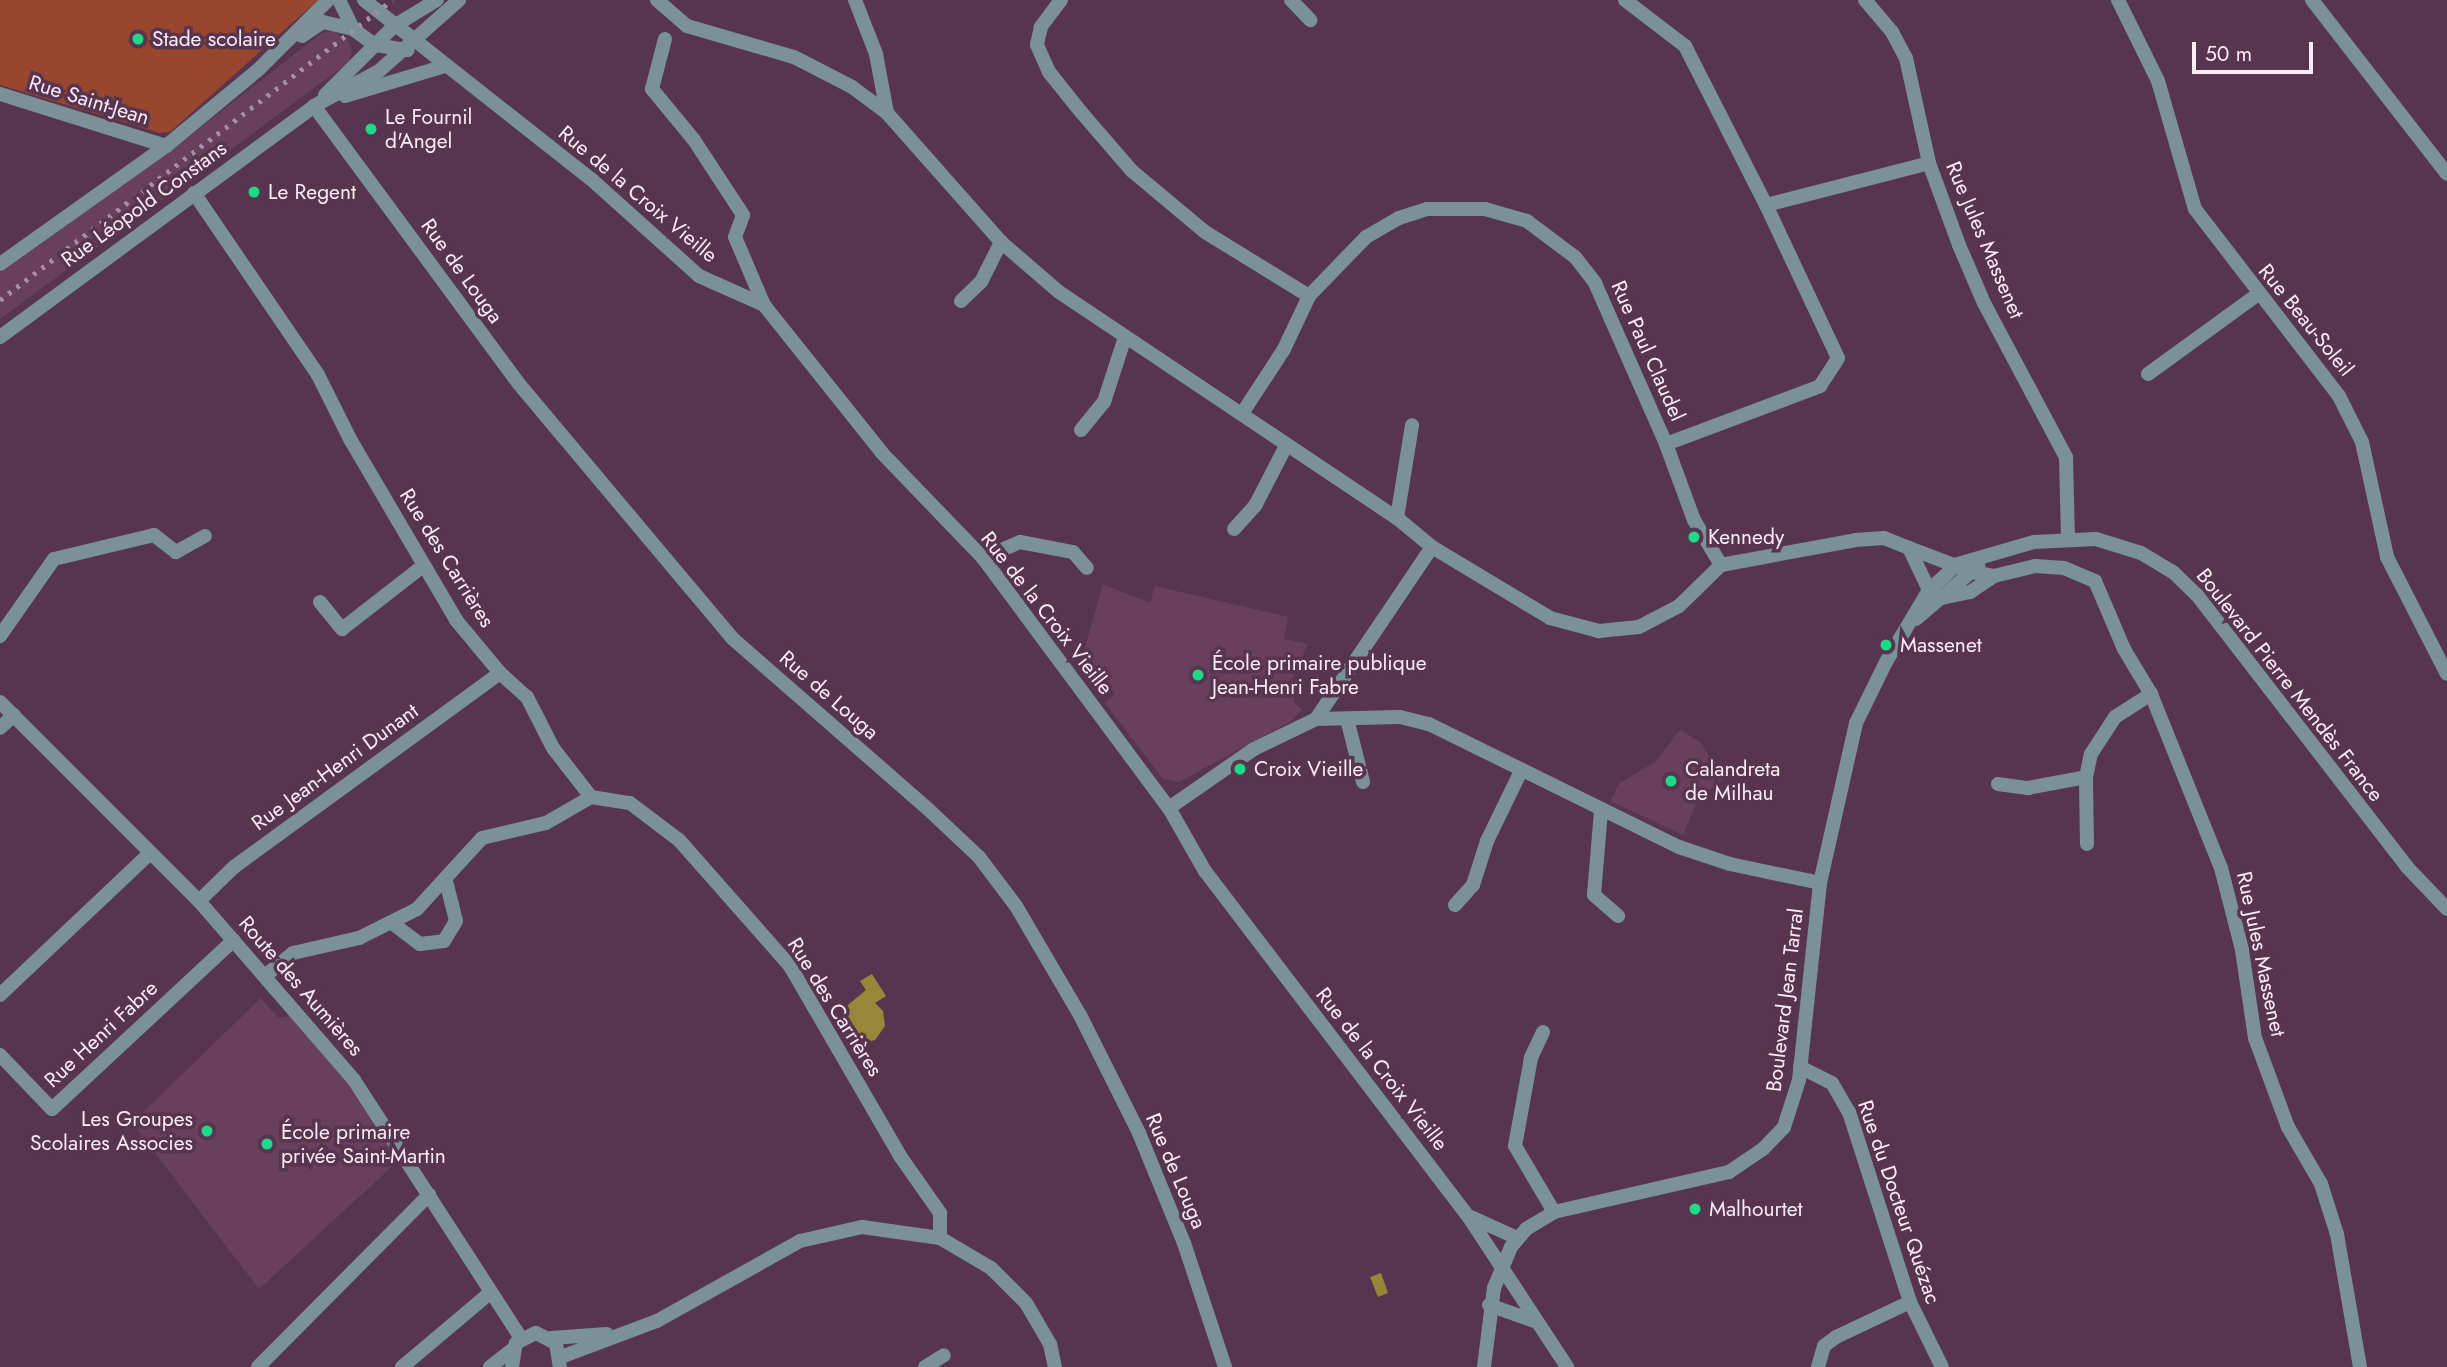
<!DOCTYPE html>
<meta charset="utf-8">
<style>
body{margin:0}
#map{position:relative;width:2447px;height:1367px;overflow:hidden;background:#58354f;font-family:Jost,sans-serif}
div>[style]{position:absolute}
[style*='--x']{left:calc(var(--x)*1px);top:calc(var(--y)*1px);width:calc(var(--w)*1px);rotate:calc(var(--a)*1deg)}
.built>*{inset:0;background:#68405d}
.green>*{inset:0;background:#98462d}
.water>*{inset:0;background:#988739}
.street>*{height:14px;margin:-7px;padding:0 7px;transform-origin:7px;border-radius:7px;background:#7a9198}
.rail>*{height:5px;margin-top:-2.5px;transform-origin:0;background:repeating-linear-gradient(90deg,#a88da0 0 3.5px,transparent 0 10.5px)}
.dots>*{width:19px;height:19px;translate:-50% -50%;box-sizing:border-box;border:4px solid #58354f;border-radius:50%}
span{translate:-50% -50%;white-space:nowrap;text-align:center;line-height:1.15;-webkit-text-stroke:7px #58354f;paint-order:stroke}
.poi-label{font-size:21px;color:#fdebf7}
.left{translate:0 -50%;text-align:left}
.right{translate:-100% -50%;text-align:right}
.street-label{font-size:21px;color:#fdebf7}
.scale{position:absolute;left:2192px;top:42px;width:121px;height:32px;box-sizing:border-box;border:4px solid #fdebf7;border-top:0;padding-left:9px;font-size:21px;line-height:24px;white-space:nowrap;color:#fdebf7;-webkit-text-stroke:5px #58354f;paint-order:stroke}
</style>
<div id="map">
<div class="built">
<div style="clip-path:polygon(332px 31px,348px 40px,352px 51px,348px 63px,0 319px,0 273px,169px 152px,322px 33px)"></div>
<div style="clip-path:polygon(1103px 584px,1150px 603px,1155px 586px,1288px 617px,1284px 639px,1308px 644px,1289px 686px,1298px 690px,1293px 702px,1302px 709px,1291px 721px,1179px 782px,1163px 779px,1105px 703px,1115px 694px,1084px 651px)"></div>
<div style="clip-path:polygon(1680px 730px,1700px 742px,1724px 779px,1698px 799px,1683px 835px,1610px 801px,1620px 783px,1655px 762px)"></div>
<div style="clip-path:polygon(261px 998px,278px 1018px,291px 1016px,349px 1083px,398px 1161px,259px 1289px,132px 1123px)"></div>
</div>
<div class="green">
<div style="clip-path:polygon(0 0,318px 0,170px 132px,160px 133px,0 85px)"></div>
</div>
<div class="water">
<div style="clip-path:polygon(872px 974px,886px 996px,875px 1003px,883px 1011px,885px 1026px,875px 1040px,860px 1044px,846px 1036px,841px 1019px,848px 1005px,866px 990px,860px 981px)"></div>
<div style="clip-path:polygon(1381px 1273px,1388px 1293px,1378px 1297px,1370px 1277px)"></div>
</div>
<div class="street">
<div style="--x:339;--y:0;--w:32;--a:64"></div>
<div style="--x:353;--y:29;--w:27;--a:36"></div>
<div style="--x:375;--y:45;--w:33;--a:9"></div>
<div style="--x:364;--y:0;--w:289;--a:38.3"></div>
<div style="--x:591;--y:179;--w:145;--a:41.9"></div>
<div style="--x:699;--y:276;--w:71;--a:24"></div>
<div style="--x:764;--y:305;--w:189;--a:51.4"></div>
<div style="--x:882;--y:453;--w:146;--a:46.1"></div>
<div style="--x:983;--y:558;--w:312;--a:53.4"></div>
<div style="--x:1169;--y:808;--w:73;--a:60.3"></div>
<div style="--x:1205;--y:871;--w:434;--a:52.7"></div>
<div style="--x:1468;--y:1216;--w:181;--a:56.7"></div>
<div style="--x:657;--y:0;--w:40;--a:41"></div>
<div style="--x:687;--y:26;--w:111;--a:16.2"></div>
<div style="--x:794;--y:57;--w:65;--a:27.3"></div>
<div style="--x:852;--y:87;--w:44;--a:36.6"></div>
<div style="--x:887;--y:113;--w:172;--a:48.5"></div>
<div style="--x:1001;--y:242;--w:77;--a:40.8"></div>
<div style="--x:1059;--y:292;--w:407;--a:33.8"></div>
<div style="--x:1397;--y:518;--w:45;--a:39.6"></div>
<div style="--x:1432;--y:547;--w:138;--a:31"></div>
<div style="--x:1550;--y:618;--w:51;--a:14.9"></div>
<div style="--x:1599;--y:631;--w:40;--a:-5.7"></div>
<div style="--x:1639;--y:627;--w:45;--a:-27.7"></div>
<div style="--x:1679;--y:606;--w:59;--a:-44.3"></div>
<div style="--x:1721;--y:565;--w:137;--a:-10.5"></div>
<div style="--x:1856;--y:540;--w:28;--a:-4"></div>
<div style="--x:1884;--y:538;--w:27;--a:22"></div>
<div style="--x:855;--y:0;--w:58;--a:68.7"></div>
<div style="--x:876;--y:54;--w:60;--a:79.4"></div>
<div style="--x:1061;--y:0;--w:34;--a:127"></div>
<div style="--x:1041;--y:27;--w:18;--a:103"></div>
<div style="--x:1037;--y:45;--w:30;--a:66"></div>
<div style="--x:1049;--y:72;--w:51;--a:51.3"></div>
<div style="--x:1081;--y:112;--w:78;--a:49.2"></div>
<div style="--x:1132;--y:171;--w:95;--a:39.9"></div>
<div style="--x:1205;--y:232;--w:122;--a:31.6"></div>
<div style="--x:1291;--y:0;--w:28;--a:46"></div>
<div style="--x:1625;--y:0;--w:76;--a:37.5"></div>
<div style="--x:1685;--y:46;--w:178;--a:63"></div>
<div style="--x:1766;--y:205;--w:168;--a:-14.4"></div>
<div style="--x:1865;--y:0;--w:42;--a:49.8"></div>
<div style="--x:1892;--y:32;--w:30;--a:62"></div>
<div style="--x:1906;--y:58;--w:107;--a:77.6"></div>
<div style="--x:1929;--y:163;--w:87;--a:69.9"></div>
<div style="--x:1959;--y:245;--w:63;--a:66.7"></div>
<div style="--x:1984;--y:303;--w:174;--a:62"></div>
<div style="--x:2066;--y:457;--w:81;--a:88.6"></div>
<div style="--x:2118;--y:0;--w:90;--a:63.7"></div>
<div style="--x:2158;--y:81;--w:133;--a:73.9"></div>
<div style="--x:2195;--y:209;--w:236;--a:52.4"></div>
<div style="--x:2339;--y:396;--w:51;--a:63.4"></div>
<div style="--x:2362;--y:442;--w:118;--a:77.7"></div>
<div style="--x:2387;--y:557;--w:131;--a:62.9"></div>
<div style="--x:2312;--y:0;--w:220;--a:52.2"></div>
<div style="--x:302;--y:36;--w:25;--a:-34"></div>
<div style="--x:323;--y:22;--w:31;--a:13"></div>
<div style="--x:665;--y:39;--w:52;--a:104.6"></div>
<div style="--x:652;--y:89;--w:66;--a:50.5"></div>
<div style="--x:694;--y:140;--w:90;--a:56.8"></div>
<div style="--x:743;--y:215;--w:23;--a:110"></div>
<div style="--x:735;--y:237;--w:74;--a:66.9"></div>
<div style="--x:0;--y:94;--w:174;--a:17.4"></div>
<div style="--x:325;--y:95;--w:98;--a:-45"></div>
<div style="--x:394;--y:26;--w:50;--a:-31.2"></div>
<div style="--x:345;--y:96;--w:104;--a:-16.7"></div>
<div style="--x:314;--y:106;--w:345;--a:53.6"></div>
<div style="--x:519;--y:384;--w:331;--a:50"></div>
<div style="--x:732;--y:638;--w:260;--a:41.1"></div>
<div style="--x:928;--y:809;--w:70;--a:43.3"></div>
<div style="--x:979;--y:857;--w:61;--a:52.9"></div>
<div style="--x:1016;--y:906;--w:126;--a:59.6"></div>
<div style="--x:1080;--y:1015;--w:132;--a:63.4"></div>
<div style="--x:1139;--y:1133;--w:119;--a:67.8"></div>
<div style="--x:1184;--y:1243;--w:131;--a:71.7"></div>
<div style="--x:194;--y:193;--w:220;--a:55.7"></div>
<div style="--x:318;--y:375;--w:72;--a:63.4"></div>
<div style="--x:350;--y:439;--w:210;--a:59.6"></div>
<div style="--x:456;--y:620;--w:69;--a:50.3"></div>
<div style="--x:500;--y:673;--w:36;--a:42"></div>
<div style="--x:527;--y:697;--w:57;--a:63"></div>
<div style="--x:553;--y:748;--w:62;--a:52.2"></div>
<div style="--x:591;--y:797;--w:39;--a:9"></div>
<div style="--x:630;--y:803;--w:61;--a:37.1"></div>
<div style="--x:679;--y:840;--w:168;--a:48.6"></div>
<div style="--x:790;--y:966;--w:220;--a:59.9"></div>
<div style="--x:900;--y:1156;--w:70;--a:54.9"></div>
<div style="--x:940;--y:1213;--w:25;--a:90"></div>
<div style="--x:0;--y:264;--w:204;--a:-35.4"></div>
<div style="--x:166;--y:146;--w:121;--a:-39.6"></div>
<div style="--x:259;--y:69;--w:98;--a:-45"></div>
<div style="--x:961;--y:301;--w:28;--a:-44"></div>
<div style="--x:981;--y:282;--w:45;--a:-63.4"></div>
<div style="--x:0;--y:337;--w:390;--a:-36.3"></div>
<div style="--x:314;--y:106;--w:74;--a:-28.3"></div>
<div style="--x:379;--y:71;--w:107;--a:-41.6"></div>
<div style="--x:2148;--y:374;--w:136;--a:-36"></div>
<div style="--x:1243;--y:412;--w:75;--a:-56.9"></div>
<div style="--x:1284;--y:349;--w:59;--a:-64.7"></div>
<div style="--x:1309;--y:296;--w:82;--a:-46"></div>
<div style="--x:1366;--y:237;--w:38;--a:-30"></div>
<div style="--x:1399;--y:218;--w:29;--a:-18"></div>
<div style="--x:1427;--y:209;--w:58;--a:0"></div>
<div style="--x:1485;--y:209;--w:44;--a:15.9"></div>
<div style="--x:1527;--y:221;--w:60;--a:36.9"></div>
<div style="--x:1575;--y:257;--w:33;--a:52"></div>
<div style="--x:1595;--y:283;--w:176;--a:66.2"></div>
<div style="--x:1666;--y:444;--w:81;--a:69.8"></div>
<div style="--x:1694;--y:520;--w:52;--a:59"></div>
<div style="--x:1081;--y:430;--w:36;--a:-51"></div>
<div style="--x:1104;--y:402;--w:68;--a:-72.1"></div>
<div style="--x:1666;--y:444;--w:165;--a:-20.6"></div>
<div style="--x:1820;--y:386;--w:33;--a:-57"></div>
<div style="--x:1838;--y:358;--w:169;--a:-115.2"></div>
<div style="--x:1397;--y:518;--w:94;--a:-80.8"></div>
<div style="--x:1234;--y:529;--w:31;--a:-48"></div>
<div style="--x:1255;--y:506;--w:68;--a:-62.7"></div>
<div style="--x:1909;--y:548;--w:67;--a:20.9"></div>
<div style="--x:1972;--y:572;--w:22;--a:10"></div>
<div style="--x:1994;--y:576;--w:29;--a:146"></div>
<div style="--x:1970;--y:592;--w:30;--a:168"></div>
<div style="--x:1941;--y:598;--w:14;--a:-146"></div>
<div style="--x:1929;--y:590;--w:47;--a:-115.5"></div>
<div style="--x:983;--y:558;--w:40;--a:-23.4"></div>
<div style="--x:1020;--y:542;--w:54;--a:10.7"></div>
<div style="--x:1073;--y:552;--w:21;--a:49"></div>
<div style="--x:1994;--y:576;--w:42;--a:-13.7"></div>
<div style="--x:2035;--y:566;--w:29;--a:4"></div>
<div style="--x:2064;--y:568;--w:34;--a:23"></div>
<div style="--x:2095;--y:581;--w:74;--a:66.9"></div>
<div style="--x:2124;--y:649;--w:52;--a:59"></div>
<div style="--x:2151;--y:694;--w:188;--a:68.1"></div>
<div style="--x:2221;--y:868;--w:85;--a:75.6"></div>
<div style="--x:2242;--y:950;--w:89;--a:81.6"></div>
<div style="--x:2255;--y:1038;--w:95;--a:69.7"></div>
<div style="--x:2288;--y:1127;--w:66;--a:59.9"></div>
<div style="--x:2321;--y:1184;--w:52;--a:72.3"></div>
<div style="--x:2337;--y:1234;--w:135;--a:80.2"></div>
<div style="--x:320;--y:602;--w:35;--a:51"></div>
<div style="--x:342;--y:629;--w:103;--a:-37.9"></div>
<div style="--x:1916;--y:619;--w:82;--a:-40.5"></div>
<div style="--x:0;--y:636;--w:94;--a:-55"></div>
<div style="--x:54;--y:559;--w:103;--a:-13.5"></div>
<div style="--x:154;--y:535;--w:28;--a:38"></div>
<div style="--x:176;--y:552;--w:33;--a:-29"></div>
<div style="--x:0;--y:702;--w:281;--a:45"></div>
<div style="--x:199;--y:901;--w:237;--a:49.1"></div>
<div style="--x:354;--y:1080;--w:307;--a:57.1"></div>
<div style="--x:1316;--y:719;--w:207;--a:-56"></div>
<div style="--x:1347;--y:719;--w:65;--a:75.7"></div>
<div style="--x:0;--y:728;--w:19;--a:-43"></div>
<div style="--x:1998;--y:784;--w:30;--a:8"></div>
<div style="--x:2028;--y:788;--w:59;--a:-10.7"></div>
<div style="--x:1169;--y:808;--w:103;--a:-34.8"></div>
<div style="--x:1254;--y:749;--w:69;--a:-25.8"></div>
<div style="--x:1316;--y:719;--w:84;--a:-1.4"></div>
<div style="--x:1400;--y:717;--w:30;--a:14"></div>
<div style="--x:1429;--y:724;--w:279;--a:26.2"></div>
<div style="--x:1679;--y:847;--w:54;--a:18.4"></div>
<div style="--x:1730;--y:864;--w:92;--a:11.9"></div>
<div style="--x:1601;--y:811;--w:84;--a:94.8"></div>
<div style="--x:1594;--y:895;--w:32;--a:41"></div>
<div style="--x:2087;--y:844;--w:67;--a:-90.9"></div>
<div style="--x:2086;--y:777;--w:24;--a:-78"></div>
<div style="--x:2091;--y:754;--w:44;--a:-57"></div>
<div style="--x:2115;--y:717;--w:43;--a:-32.6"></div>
<div style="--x:199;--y:901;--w:49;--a:-44.2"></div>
<div style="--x:234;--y:867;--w:329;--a:-36.1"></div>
<div style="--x:1455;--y:905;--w:27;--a:-48"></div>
<div style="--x:1473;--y:885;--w:46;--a:-72.3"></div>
<div style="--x:1487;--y:841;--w:76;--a:-64.1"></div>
<div style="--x:392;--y:923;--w:35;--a:37"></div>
<div style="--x:420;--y:944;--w:24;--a:-7"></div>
<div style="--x:444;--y:941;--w:23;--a:-59"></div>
<div style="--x:456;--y:921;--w:41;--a:-104"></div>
<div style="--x:266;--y:975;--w:35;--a:-39"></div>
<div style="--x:293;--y:953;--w:68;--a:-12.8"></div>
<div style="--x:359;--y:938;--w:65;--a:-26.6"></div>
<div style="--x:417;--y:909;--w:96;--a:-47.5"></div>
<div style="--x:482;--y:838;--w:66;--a:-13.2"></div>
<div style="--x:546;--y:823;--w:52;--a:-30"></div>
<div style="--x:0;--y:995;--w:205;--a:-43.4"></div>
<div style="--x:1543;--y:1032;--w:29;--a:115"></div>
<div style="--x:1531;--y:1058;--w:89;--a:100.3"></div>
<div style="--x:1515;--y:1146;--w:77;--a:59.4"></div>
<div style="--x:0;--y:1055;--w:75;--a:46.1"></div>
<div style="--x:52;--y:1109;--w:248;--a:-42.9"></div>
<div style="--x:1800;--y:1067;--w:36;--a:27"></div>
<div style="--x:1832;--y:1083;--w:34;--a:60"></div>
<div style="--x:1849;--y:1112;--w:200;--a:72.2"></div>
<div style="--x:1910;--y:1302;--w:72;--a:63.8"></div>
<div style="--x:1471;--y:1217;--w:51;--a:24.5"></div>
<div style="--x:1489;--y:1305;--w:51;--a:19.5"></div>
<div style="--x:551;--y:1338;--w:56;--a:-4.1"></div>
<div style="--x:561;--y:1357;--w:103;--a:-20.6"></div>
<div style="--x:657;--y:1321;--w:164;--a:-29.2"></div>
<div style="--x:800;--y:1241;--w:64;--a:-12.7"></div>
<div style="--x:862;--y:1227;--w:79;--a:8"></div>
<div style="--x:940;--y:1238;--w:59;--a:30.5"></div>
<div style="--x:991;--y:1268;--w:49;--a:45"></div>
<div style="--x:1026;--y:1303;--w:48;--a:59.7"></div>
<div style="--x:1050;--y:1344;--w:24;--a:78"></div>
<div style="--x:258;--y:1367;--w:243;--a:-45.2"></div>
<div style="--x:402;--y:1367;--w:115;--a:-40.1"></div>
<div style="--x:490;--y:1367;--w:28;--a:-38"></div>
<div style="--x:512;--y:1367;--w:24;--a:-81"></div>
<div style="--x:516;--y:1343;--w:22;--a:-27"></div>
<div style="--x:536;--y:1333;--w:22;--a:27"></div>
<div style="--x:556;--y:1343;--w:24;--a:81"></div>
<div style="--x:925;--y:1367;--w:22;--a:-32"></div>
<div style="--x:1484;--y:1367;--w:80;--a:-82.8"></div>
<div style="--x:1494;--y:1288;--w:44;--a:-67.5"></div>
<div style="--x:1511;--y:1247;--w:23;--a:-50"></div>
<div style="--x:1526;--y:1229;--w:33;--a:-31"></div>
<div style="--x:1554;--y:1212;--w:180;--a:-12.9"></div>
<div style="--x:1729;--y:1172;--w:41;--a:-34.1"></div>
<div style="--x:1763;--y:1149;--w:30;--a:-46"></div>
<div style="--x:1784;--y:1127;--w:49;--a:-72.3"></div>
<div style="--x:1799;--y:1080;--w:198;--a:-83.9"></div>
<div style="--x:1820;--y:883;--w:164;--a:-77.3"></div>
<div style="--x:1856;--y:723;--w:68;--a:-63.8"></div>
<div style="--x:1886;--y:662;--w:84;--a:-59.2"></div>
<div style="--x:1929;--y:590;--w:39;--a:-42"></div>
<div style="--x:1958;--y:564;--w:79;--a:-16.1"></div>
<div style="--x:2034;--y:542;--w:62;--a:-2.8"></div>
<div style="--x:2096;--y:539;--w:47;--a:17.3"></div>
<div style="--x:2141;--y:553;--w:37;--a:31"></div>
<div style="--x:2173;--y:572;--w:33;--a:44"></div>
<div style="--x:2197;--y:595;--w:344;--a:52.3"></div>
<div style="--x:2407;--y:867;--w:58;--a:46.4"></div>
<div style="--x:1818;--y:1367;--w:22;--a:-74"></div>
<div style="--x:1824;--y:1346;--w:15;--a:-37"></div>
<div style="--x:1836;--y:1337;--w:82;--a:-25.3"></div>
</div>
<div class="rail">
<div style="--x:0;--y:300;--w:494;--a:-37.4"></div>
</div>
<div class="dots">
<div style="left:138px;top:39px;background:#1dd988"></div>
<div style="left:371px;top:129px;background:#1dd988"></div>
<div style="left:254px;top:192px;background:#1dd988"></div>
<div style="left:1694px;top:537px;background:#1dd988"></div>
<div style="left:1886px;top:645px;background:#1dd988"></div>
<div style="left:1198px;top:675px;background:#1dd988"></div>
<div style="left:1240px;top:769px;background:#1dd988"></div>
<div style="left:1671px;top:781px;background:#1dd988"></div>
<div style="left:207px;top:1131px;background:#1dd988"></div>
<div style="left:267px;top:1144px;background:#1dd988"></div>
<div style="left:1695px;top:1209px;background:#1dd988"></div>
</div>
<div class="poi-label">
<span class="left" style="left:152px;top:39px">Stade scolaire</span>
<span class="left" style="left:385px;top:129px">Le Fournil<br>d'Angel</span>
<span class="left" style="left:268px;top:192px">Le Regent</span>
<span class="left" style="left:1708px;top:537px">Kennedy</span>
<span class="left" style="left:1900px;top:645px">Massenet</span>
<span class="left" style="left:1212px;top:675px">École primaire publique<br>Jean-Henri Fabre</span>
<span class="left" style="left:1254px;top:769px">Croix Vieille</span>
<span class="left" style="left:1685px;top:781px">Calandreta<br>de Milhau</span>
<span class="right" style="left:193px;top:1131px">Les Groupes<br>Scolaires Associes</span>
<span class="left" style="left:281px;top:1144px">École primaire<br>privée Saint-Martin</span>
<span class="left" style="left:1709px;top:1209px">Malhourtet</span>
</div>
<div class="street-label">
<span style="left:89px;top:100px;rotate:17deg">Rue Saint-Jean</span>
<span style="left:638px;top:194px;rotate:40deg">Rue de la Croix Vieille</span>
<span style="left:144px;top:204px;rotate:-36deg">Rue Léopold Constans</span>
<span style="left:1985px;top:240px;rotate:67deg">Rue Jules Massenet</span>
<span style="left:462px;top:271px;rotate:54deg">Rue de Louga</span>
<span style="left:2306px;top:320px;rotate:51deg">Rue Beau-Soleil</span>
<span style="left:1648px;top:351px;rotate:66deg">Rue Paul Claudel</span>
<span style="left:447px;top:558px;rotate:58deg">Rue des Carrières</span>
<span style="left:1047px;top:613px;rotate:52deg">Rue de la Croix Vieille</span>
<span style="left:2290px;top:685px;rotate:52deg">Boulevard Pierre Mendès France</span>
<span style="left:829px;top:695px;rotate:41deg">Rue de Louga</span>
<span style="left:335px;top:767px;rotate:-36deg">Rue Jean-Henri Dunant</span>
<span style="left:2261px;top:954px;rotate:78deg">Rue Jules Massenet</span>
<span style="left:301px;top:986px;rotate:49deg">Route des Aumières</span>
<span style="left:1785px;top:1000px;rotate:-83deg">Boulevard Jean Tarral</span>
<span style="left:835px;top:1007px;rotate:58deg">Rue des Carrières</span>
<span style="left:101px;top:1034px;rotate:-43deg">Rue Henri Fabre</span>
<span style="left:1382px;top:1069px;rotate:52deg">Rue de la Croix Vieille</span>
<span style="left:1176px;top:1171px;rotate:67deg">Rue de Louga</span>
<span style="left:1899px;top:1202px;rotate:71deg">Rue du Docteur Quézac</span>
</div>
<div class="scale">50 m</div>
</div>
